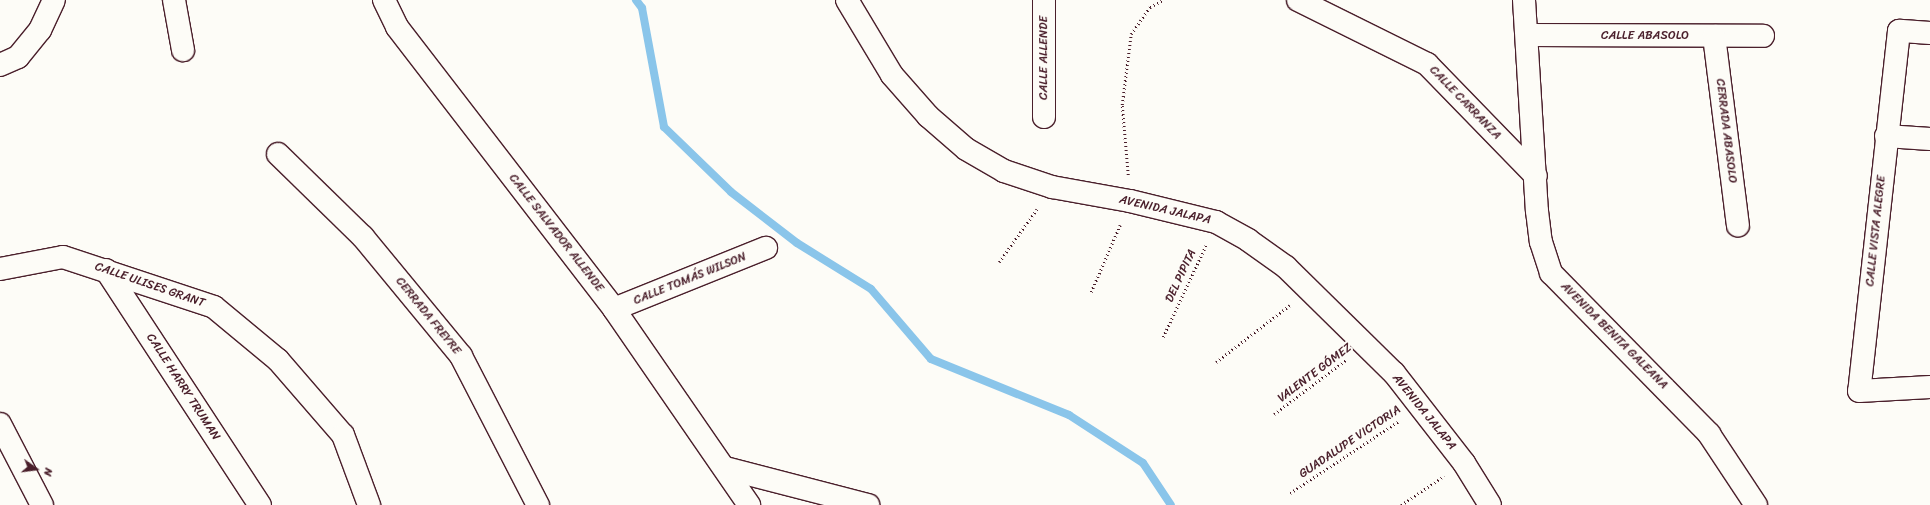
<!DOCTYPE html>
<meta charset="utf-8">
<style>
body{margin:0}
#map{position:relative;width:1930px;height:505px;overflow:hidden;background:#fdfcf7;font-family:Sriracha,sans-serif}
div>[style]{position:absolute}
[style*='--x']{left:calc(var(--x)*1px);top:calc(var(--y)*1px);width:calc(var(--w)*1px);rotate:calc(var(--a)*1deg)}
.stream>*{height:8px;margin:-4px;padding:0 4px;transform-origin:4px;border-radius:4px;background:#8ac5ea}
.path>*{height:2.5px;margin-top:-1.25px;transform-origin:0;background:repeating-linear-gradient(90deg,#4a1f2b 0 1px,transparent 0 4px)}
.roads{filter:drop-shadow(1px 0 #4a1f2b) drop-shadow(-1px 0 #4a1f2b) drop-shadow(0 1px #4a1f2b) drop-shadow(0 -1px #4a1f2b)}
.minor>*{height:22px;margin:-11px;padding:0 11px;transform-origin:11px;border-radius:11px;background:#fdfcf7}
.tertiary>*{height:22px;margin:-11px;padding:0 11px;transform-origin:11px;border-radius:11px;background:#fdfcf7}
span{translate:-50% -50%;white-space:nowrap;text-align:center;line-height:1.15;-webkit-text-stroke:4px #fdfcf7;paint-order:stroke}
.street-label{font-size:12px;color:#4a1f2b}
.north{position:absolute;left:16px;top:449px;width:40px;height:40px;-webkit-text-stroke:3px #fdfcf7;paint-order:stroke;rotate:104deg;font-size:11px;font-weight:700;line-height:16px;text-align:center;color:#4a1f2b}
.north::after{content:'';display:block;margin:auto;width:14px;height:18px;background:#4a1f2b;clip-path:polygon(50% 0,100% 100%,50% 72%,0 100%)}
</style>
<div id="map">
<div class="stream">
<div style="--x:636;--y:0;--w:10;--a:53"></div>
<div style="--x:642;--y:8;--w:121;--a:79.5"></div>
<div style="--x:664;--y:127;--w:93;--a:44.1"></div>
<div style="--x:731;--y:192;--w:83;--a:37.7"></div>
<div style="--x:797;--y:243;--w:87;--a:31.9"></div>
<div style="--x:871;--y:289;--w:92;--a:49.4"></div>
<div style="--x:931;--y:359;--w:149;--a:22.1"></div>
<div style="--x:1069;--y:415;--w:88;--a:33"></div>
<div style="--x:1143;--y:463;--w:50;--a:56.3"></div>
</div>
<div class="path">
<div style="--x:1128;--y:175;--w:70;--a:-94.9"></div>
<div style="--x:1122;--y:105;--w:72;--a:-82.8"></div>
<div style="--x:1131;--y:34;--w:33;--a:-55"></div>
<div style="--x:1150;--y:7;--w:15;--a:-28"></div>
<div style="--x:999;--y:262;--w:65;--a:-54.4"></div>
<div style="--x:1091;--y:292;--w:73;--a:-66.6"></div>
<div style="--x:1163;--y:337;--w:102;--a:-64.9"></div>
<div style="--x:1216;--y:362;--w:93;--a:-37.6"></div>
<div style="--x:1274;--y:414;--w:90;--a:-36.9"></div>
<div style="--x:1290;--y:493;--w:131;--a:-33.4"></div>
<div style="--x:1401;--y:505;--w:52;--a:-34"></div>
</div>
<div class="roads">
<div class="minor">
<div style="--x:174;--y:0;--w:51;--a:79.8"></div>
<div style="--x:384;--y:0;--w:30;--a:64"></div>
<div style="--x:397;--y:27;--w:356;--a:52.4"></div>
<div style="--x:614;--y:309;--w:238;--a:55.4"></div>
<div style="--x:1044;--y:0;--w:117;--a:90"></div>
<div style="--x:1298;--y:0;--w:144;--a:26.4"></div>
<div style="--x:1427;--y:64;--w:156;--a:45.8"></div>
<div style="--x:1524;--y:0;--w:211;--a:86.5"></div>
<div style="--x:1537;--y:211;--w:31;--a:83"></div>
<div style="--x:1541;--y:242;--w:33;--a:72"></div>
<div style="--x:1551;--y:273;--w:226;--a:45.5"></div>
<div style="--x:1709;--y:434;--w:85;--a:56.5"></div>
<div style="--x:1930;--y:33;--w:31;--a:-176"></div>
<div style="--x:1899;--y:31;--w:362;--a:96.3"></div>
<div style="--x:1859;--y:391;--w:71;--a:-3.2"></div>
<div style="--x:1527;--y:35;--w:236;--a:0.2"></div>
<div style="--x:1714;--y:36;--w:191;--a:82.8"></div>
<div style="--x:0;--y:65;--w:20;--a:-24"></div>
<div style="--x:18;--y:57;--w:35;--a:-51"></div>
<div style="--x:40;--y:30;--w:33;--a:-65"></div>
<div style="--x:1886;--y:136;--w:44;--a:3.9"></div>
<div style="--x:278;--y:154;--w:119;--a:44.3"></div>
<div style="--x:363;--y:237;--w:154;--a:50.5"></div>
<div style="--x:461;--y:356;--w:168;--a:62.7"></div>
<div style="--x:0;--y:269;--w:64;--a:-10.8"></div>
<div style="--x:63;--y:257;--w:159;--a:18.3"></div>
<div style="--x:214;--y:307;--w:83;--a:39.6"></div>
<div style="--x:278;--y:360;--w:99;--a:49.1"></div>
<div style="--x:343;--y:435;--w:75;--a:69.6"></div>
<div style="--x:106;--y:270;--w:281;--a:56.8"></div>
<div style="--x:614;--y:309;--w:164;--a:-21.9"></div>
<div style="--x:0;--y:424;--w:91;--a:62.6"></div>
<div style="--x:725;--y:468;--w:148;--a:14.5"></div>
</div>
<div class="tertiary">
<div style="--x:847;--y:0;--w:87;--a:59"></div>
<div style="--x:892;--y:75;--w:55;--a:48.7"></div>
<div style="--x:928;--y:116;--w:50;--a:41"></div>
<div style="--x:966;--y:149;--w:44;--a:30.1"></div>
<div style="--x:1004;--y:171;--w:51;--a:18.4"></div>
<div style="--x:1052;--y:187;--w:79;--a:10.2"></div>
<div style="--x:1130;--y:201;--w:89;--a:13.7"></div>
<div style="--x:1216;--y:222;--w:37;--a:29"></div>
<div style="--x:1248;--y:240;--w:47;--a:35.4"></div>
<div style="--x:1286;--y:267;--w:151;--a:44.5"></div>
<div style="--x:1394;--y:373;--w:114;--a:52.1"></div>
<div style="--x:1464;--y:463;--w:49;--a:58.2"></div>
</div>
</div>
<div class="street-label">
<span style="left:1645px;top:36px">CALLE ABASOLO</span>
<span style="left:1044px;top:58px;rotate:-90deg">CALLE ALLENDE</span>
<span style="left:1465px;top:103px;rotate:46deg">CALLE CARRANZA</span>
<span style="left:1726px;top:131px;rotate:83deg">CERRADA ABASOLO</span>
<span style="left:1165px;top:210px;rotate:13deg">AVENIDA JALAPA</span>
<span style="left:1876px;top:231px;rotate:-84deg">CALLE VISTA ALEGRE</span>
<span style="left:556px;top:233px;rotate:52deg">CALLE SALVADOR ALLENDE</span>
<span style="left:1181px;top:276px;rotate:-65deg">DEL PIPITA</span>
<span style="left:690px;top:279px;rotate:-22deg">CALLE TOMÁS WILSON</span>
<span style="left:150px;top:285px;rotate:19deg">CALLE ULISES GRANT</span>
<span style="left:428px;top:316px;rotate:51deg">CERRADA FREYRE</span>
<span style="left:1614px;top:336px;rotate:45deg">AVENIDA BENITA GALEANA</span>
<span style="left:1315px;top:373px;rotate:-37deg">VALENTE GÓMEZ</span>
<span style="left:183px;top:387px;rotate:57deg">CALLE HARRY TRUMAN</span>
<span style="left:1424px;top:412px;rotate:51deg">AVENIDA JALAPA</span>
<span style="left:1350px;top:442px;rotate:-34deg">GUADALUPE VICTORIA</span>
</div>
<div class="north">N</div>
</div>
